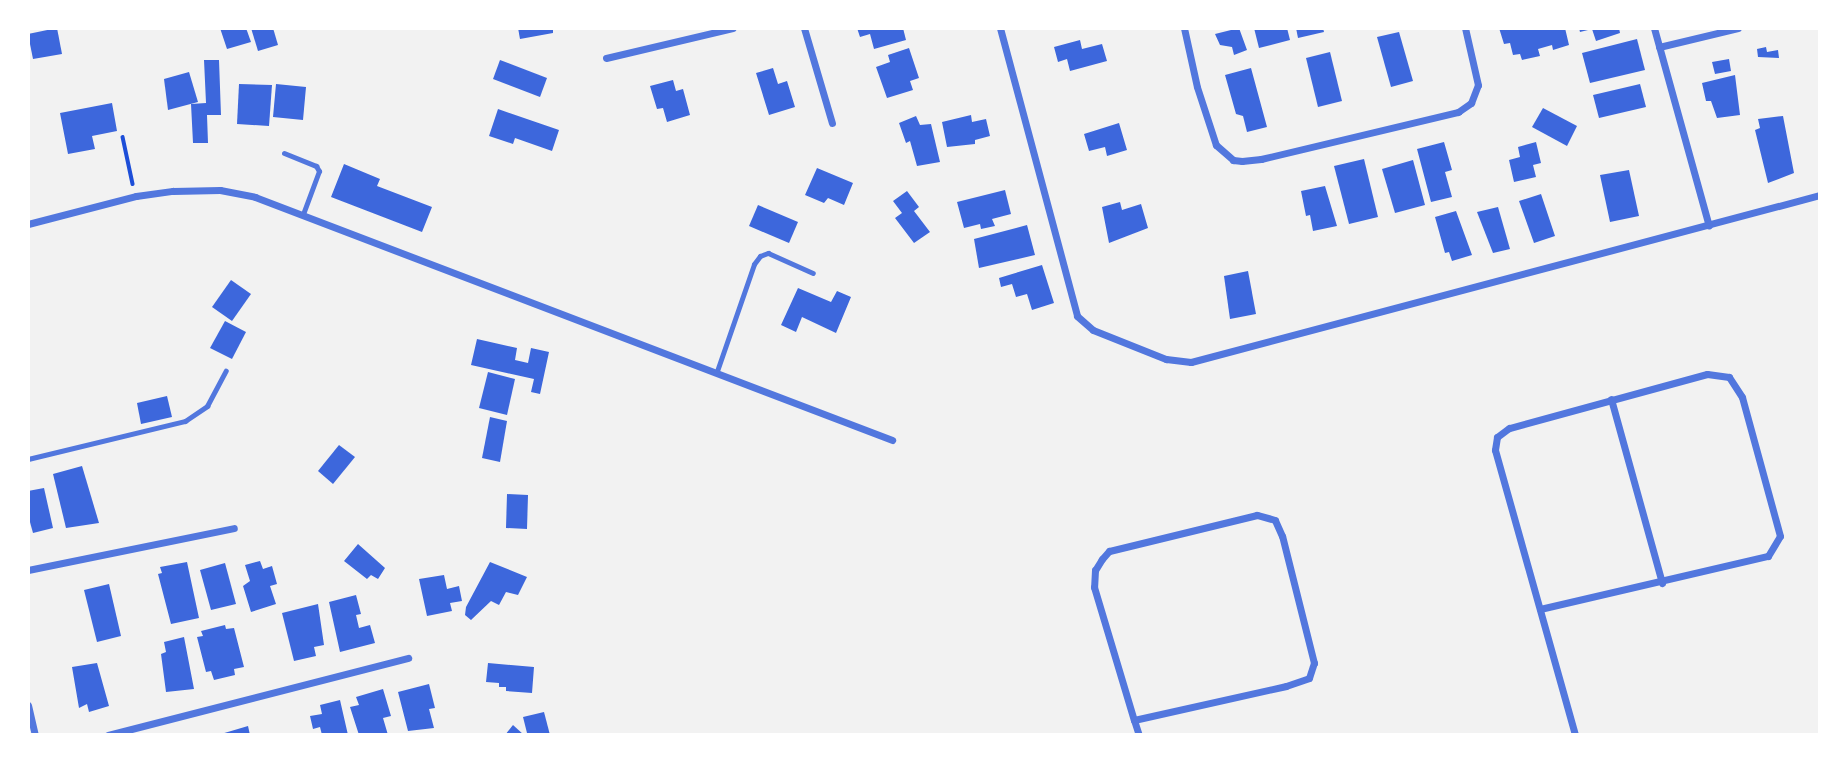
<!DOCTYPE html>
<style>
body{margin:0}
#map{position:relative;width:1848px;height:763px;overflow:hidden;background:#f2f2f2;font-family:"PT Sans Narrow",sans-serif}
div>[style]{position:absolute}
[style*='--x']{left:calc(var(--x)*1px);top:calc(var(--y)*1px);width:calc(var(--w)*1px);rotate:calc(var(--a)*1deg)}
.building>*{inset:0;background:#3d67dc}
.path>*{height:3.5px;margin:-1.75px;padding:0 1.75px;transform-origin:1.75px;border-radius:1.75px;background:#1d4ed8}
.service>*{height:5px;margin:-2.5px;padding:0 2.5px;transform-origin:2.5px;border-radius:2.5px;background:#5277de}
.minor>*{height:7px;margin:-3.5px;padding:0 3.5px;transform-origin:3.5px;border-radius:3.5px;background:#5277de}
span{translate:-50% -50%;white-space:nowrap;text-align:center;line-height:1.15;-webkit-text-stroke:5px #fff;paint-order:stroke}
.frame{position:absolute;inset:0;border:30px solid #fff;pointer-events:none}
</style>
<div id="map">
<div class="building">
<div style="clip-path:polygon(57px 28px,62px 54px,33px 59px,28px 34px)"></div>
<div style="clip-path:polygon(220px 28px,246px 28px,251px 42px,227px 49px)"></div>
<div style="clip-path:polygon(251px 28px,273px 28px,278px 45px,258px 51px)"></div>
<div style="clip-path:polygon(518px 28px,553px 28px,553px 33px,520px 39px)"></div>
<div style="clip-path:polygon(857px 28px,903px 28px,906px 40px,874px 49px,870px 34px,860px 37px)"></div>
<div style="clip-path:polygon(1239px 28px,1247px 50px,1234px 55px,1232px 47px,1220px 45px,1215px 34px)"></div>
<div style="clip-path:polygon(1254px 28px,1287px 28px,1290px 40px,1259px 48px)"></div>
<div style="clip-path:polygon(1296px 28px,1323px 28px,1324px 32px,1298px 38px)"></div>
<div style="clip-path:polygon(1499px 28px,1565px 28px,1569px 45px,1553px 50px,1552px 45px,1538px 49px,1540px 56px,1522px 60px,1520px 54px,1513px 55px,1510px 43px,1504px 44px)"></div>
<div style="clip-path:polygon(1579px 28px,1619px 28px,1620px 33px,1596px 41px,1592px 29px,1580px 32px)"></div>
<div style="clip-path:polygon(1399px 32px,1413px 81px,1391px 87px,1377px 37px)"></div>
<div style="clip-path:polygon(1637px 39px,1645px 70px,1590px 83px,1582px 53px)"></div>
<div style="clip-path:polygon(1080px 40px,1082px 49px,1102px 44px,1107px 61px,1070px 71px,1067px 59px,1058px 62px,1054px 47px)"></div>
<div style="clip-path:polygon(1766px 47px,1767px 52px,1778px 50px,1779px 58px,1758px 57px,1757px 49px)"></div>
<div style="clip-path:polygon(909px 48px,919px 78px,910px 81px,913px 90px,887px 98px,876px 67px,890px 62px,888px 55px)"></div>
<div style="clip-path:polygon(1330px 52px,1342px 101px,1318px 107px,1306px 58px)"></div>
<div style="clip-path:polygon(1729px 59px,1731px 71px,1715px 74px,1712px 62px)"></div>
<div style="clip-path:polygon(204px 60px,219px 60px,221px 115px,207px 115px,208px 143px,193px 143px,191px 104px,206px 103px)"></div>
<div style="clip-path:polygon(500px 60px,547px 78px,540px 97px,493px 79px)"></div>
<div style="clip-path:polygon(773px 68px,778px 84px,787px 81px,795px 107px,769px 115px,756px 73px)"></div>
<div style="clip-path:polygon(1251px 68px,1267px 127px,1247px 132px,1243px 116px,1236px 114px,1225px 75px)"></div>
<div style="clip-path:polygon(189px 72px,198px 102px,168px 110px,164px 79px)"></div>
<div style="clip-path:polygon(1735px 75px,1740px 115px,1717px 118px,1711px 101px,1706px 101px,1702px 83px)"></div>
<div style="clip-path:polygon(673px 80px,676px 91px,683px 89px,690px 115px,667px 122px,663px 108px,657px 109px,650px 86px)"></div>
<div style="clip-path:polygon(239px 84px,272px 85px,269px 126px,237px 124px)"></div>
<div style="clip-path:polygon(276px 84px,306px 87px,303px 120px,273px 117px)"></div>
<div style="clip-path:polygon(1640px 84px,1646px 107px,1599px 118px,1593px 95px)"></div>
<div style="clip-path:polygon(112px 103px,117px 131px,92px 136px,95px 149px,68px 154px,60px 113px)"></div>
<div style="clip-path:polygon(1543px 108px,1577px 126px,1567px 146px,1532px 127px)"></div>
<div style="clip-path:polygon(498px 109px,559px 130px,552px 151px,515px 138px,513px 144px,489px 136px)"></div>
<div style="clip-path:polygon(971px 115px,972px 122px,986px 119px,990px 136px,975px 140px,975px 144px,947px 147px,942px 122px)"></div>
<div style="clip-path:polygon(916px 116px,920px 125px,931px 124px,940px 162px,917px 166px,910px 141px,906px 143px,899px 123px)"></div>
<div style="clip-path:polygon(1783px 116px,1794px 173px,1768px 183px,1755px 130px,1760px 128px,1758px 119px)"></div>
<div style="clip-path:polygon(1119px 123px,1127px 150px,1107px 156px,1105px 147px,1089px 151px,1084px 134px)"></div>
<div style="clip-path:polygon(1444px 142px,1452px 170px,1445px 172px,1452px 197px,1431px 202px,1417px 149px)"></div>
<div style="clip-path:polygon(1536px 142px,1541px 163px,1533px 165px,1536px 177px,1514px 182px,1509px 160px,1520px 157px,1518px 147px)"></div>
<div style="clip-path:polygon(1364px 159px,1378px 217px,1349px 224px,1334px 166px)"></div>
<div style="clip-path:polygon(1413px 160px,1425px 205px,1395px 213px,1382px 169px)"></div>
<div style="clip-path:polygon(344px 164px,380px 179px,377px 186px,432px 207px,422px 232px,331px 197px)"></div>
<div style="clip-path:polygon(817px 168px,853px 183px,844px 205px,828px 198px,824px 203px,805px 195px)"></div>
<div style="clip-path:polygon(1629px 170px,1639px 216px,1610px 222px,1600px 175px)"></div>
<div style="clip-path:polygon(1325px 186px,1337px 226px,1313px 231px,1310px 215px,1306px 216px,1301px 191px)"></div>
<div style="clip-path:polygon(1005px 190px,1011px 214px,992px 219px,995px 226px,981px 229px,980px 224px,964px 228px,957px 202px)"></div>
<div style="clip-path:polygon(907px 191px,919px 207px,914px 211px,930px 232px,914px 243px,895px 218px,902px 213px,893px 201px)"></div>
<div style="clip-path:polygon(1541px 194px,1555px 236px,1534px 243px,1519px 201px)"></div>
<div style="clip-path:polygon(1120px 202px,1122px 210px,1141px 204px,1148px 228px,1109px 243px,1102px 207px)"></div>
<div style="clip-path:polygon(758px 205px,798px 222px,789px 243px,749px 226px)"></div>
<div style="clip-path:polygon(1498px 207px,1510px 249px,1493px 253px,1477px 212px)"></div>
<div style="clip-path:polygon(1456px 211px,1472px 255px,1452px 261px,1449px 252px,1445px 253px,1435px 217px)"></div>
<div style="clip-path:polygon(1027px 225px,1035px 255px,979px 268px,974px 239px)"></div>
<div style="clip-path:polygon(1042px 265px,1054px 303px,1032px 310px,1027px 294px,1016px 297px,1012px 284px,1001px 287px,999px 278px)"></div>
<div style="clip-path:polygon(1248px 271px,1256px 314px,1230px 319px,1224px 276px)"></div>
<div style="clip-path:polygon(231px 280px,251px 294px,232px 321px,212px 307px)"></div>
<div style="clip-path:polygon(798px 288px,831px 302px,837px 291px,851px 297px,836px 333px,802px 317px,796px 332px,781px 325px)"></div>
<div style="clip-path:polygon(225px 321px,246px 332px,232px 359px,210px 348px)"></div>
<div style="clip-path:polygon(477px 339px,517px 348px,515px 360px,528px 363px,531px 348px,549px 352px,540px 394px,531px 392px,534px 379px,471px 365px)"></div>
<div style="clip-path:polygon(488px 372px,515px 379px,507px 415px,479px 408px)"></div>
<div style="clip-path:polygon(167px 396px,172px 417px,141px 424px,137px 403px)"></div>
<div style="clip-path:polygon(490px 417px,507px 421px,500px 462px,482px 458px)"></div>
<div style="clip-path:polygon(339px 445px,355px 457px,333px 484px,318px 471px)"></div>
<div style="clip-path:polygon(82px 466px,99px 523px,66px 528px,53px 474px)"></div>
<div style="clip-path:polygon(44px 488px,53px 528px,33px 533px,28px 515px,28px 491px)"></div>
<div style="clip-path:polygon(507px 494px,528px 495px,527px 529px,506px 528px)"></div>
<div style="clip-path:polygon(358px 544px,385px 568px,378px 579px,371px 575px,367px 579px,344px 561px)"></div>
<div style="clip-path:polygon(260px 561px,263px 569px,272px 566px,277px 584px,270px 586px,276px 604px,251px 612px,243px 586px,250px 581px,245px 565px)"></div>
<div style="clip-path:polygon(187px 562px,199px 618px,171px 624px,158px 574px,162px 573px,160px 567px)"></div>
<div style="clip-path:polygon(490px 562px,527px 577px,518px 595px,506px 592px,499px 605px,491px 601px,471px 620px,465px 615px,466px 607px)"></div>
<div style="clip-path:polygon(225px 563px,236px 604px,211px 610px,200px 570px)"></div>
<div style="clip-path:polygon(444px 575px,447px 589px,459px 586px,462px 601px,450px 603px,452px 611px,427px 616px,419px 579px)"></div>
<div style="clip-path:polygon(109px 584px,121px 636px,97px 642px,84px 590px)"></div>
<div style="clip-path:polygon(356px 595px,361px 614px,356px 615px,359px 628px,370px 625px,375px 643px,340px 652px,329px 602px)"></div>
<div style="clip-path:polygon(318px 604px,324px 645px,314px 647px,316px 656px,294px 661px,282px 613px)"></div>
<div style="clip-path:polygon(225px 625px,226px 629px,234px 628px,244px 667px,234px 669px,235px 675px,214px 680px,211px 671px,206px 672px,197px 637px,203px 636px,201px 631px)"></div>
<div style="clip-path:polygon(184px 637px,194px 689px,166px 692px,161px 654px,166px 652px,164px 642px)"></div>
<div style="clip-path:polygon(97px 663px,109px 706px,89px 712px,87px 704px,79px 708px,72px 667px)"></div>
<div style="clip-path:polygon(488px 663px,534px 667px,532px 693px,506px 691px,506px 687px,499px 687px,499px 683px,486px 682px)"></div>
<div style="clip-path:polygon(429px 684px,435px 708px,429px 709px,434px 728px,408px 731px,398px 692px)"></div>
<div style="clip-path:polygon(383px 689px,391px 716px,383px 718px,388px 735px,359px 735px,350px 707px,359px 705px,356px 697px)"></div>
<div style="clip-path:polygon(340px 700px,348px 735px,322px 735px,320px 727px,313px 729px,310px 716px,322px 714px,320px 705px)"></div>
<div style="clip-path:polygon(544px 712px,550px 735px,527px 733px,523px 717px)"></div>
<div style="clip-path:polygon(513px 725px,524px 735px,505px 735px)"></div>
<div style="clip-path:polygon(248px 726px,250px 735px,221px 735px,221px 734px)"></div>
</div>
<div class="path">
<div style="--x:123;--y:137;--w:48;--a:78"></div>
</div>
<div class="service">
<div style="--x:284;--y:153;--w:35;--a:22"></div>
<div style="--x:316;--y:166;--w:6;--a:59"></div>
<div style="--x:319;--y:171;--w:46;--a:110.4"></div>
<div style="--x:717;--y:371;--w:113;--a:-70.9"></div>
<div style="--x:754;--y:264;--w:10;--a:-53"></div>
<div style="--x:760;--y:256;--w:9;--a:-21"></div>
<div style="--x:768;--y:253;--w:49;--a:24"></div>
<div style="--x:28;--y:459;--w:162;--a:-13.6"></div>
<div style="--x:185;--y:421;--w:27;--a:-34"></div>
<div style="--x:207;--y:406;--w:40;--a:-62"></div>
</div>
<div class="minor">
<div style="--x:804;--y:28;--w:99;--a:73.6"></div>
<div style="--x:1000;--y:28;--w:298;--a:75"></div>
<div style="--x:1077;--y:316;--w:21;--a:41"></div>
<div style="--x:1093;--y:330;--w:79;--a:21.7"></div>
<div style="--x:1166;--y:359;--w:25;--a:7"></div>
<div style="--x:1191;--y:362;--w:651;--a:-14.87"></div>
<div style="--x:1184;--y:28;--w:60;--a:77.6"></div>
<div style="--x:1197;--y:87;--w:61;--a:71.9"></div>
<div style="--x:1216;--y:145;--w:23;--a:41"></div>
<div style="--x:1233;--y:160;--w:9;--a:6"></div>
<div style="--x:1242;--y:161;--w:19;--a:-6"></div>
<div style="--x:1261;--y:159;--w:203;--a:-13.4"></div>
<div style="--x:1458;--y:112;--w:16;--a:-35"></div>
<div style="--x:1471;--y:103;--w:19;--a:-69"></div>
<div style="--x:1478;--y:85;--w:58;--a:-102.8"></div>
<div style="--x:1654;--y:28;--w:205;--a:74.5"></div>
<div style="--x:1659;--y:47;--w:81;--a:-13.5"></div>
<div style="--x:606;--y:58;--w:130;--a:-13.3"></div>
<div style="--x:28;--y:224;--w:112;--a:-14.5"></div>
<div style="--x:136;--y:196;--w:37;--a:-8"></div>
<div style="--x:173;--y:191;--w:47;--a:-1.2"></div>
<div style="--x:220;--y:190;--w:36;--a:11"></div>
<div style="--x:255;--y:197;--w:682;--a:20.88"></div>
<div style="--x:1611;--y:399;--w:191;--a:74.5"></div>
<div style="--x:28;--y:570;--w:210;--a:-11.5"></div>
<div style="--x:1540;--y:609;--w:234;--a:-13.1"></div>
<div style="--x:1768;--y:556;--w:23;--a:-59"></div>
<div style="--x:1780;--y:536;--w:144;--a:-105.3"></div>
<div style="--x:1742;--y:397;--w:24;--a:-123"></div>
<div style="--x:1729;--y:377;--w:22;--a:-172"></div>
<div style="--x:1707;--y:374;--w:205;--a:164.7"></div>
<div style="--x:1509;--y:428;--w:15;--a:143"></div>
<div style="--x:1497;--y:437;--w:13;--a:99"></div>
<div style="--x:1495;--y:450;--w:296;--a:74.3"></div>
<div style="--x:28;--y:705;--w:31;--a:77"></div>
<div style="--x:1134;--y:720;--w:156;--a:-12.6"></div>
<div style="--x:1286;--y:686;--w:24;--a:-19"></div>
<div style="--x:1309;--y:678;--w:16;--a:-72"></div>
<div style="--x:1314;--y:663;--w:131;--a:-104.1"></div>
<div style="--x:1282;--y:536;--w:17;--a:-114"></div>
<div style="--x:1275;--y:520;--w:19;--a:-164"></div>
<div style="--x:1257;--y:515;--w:152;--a:166.3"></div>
<div style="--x:1109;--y:551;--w:11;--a:131"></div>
<div style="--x:1102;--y:559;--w:13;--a:122"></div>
<div style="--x:1095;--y:570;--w:17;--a:93"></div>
<div style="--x:1094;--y:587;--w:139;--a:73.3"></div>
<div style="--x:1134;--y:720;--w:16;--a:72"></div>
<div style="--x:108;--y:735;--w:310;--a:-14.4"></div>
</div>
<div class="frame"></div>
</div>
